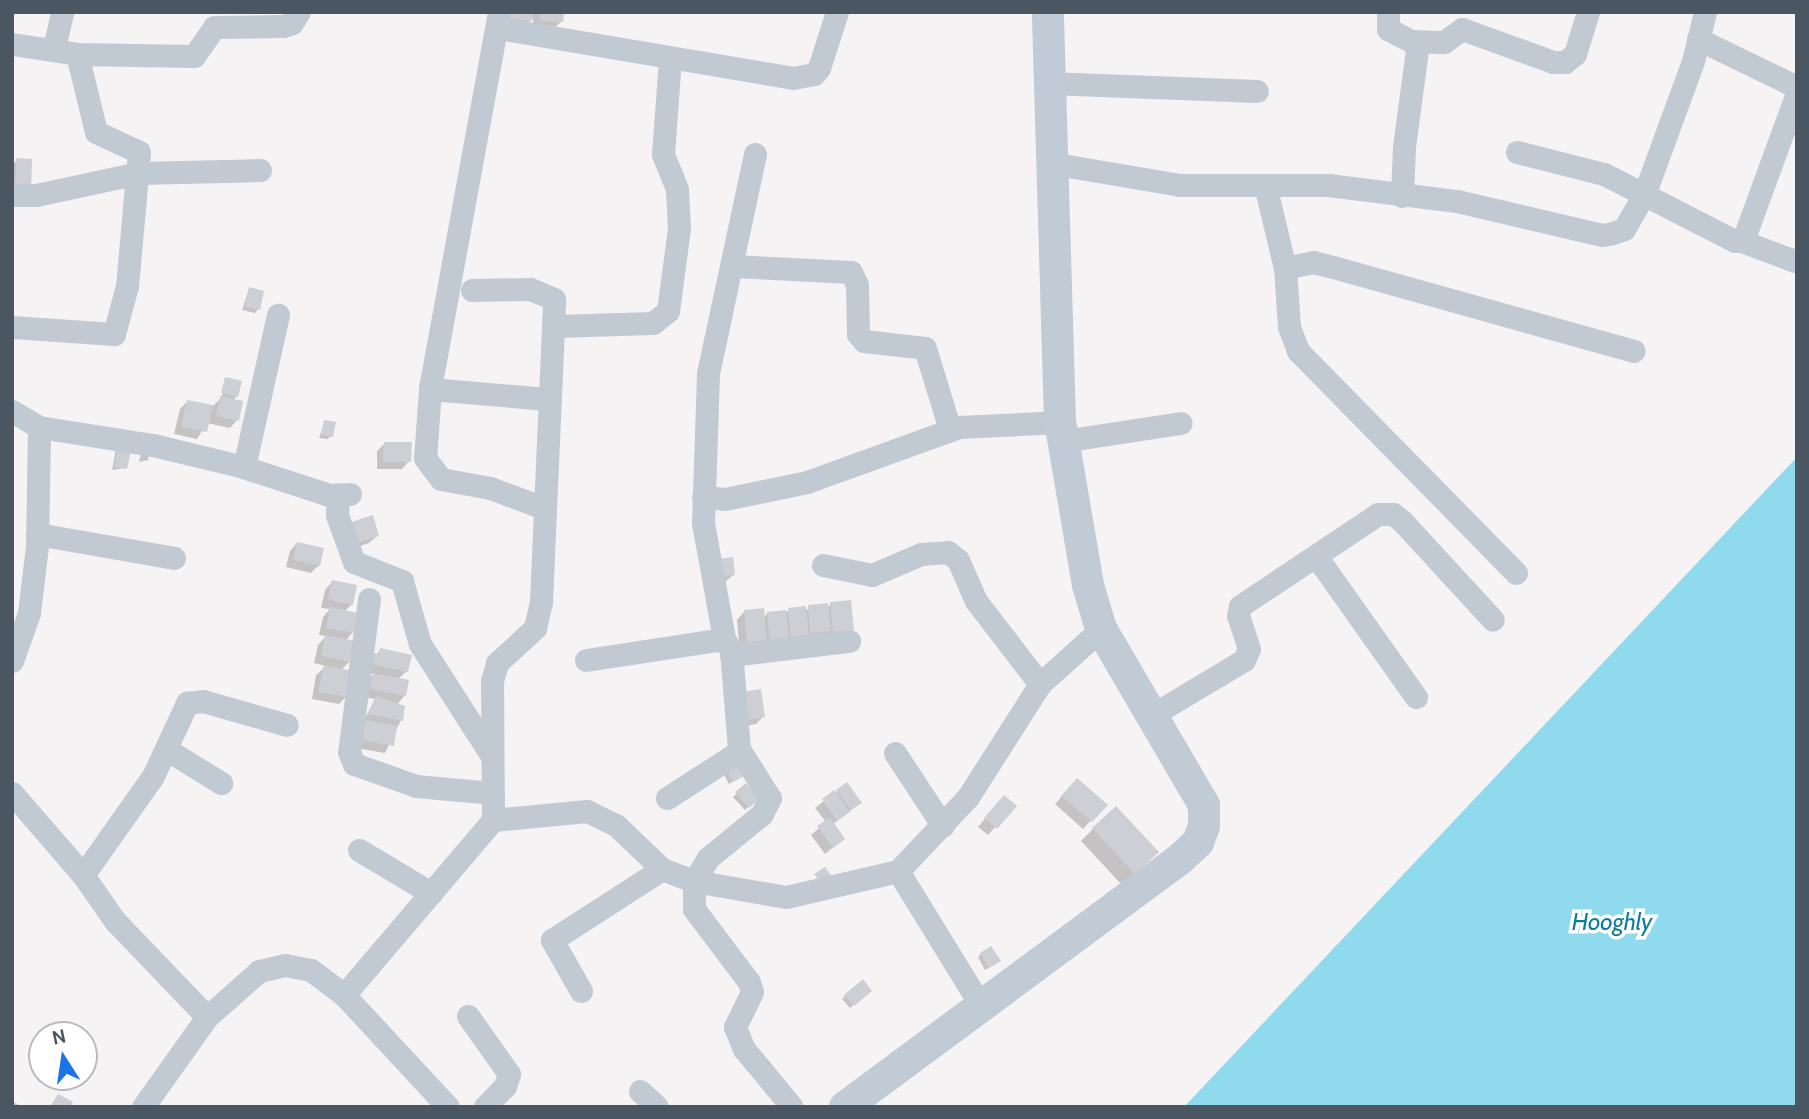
<!DOCTYPE html>
<style>
body{margin:0}
#map{position:relative;width:1809px;height:1119px;overflow:hidden;background:#f5f3f3;font-family:Cabin,sans-serif}
div>[style]{position:absolute}
[style*='--x']{left:calc(var(--x)*1px);top:calc(var(--y)*1px);width:calc(var(--w)*1px);rotate:calc(var(--a)*1deg)}
.water>*{inset:0;background:#90daee}
.shadow>*{inset:0;background:#0003}
.building>*{inset:0;background:#cdcfd5}
.street>*{height:23px;margin:-11.5px;padding:0 11.5px;transform-origin:11.5px;border-radius:11.5px;background:#c1cad2}
.secondary>*{height:32px;margin:-16px;padding:0 16px;transform-origin:16px;border-radius:16px;background:#c1cbd6}
span{translate:-50% -50%;white-space:nowrap;text-align:center;line-height:1.15;-webkit-text-stroke:7px #fff;paint-order:stroke}
.water-label{font-size:24px;color:#0c7c9b;font-style:italic}
.frame{position:absolute;inset:0;border:14px solid #4a5661;pointer-events:none}
.north{position:absolute;left:28px;top:1021px;width:70px;height:70px;box-sizing:border-box;background:#fff;border:2px solid #b7bbc0;border-radius:50%;rotate:348deg;font-size:19px;font-weight:700;line-height:28px;text-align:center;color:#4a5661}
.north::after{content:'';display:block;margin:auto;width:24px;height:32px;background:#1a73e8;clip-path:polygon(50% 0,100% 100%,50% 72%,0 100%)}
</style>
<div id="map">
<div class="water">
<div style="clip-path:polygon(1797px 457px,1797px 1107px,1184px 1107px)"></div>
</div>
<div class="shadow">
<div style="clip-path:polygon(499px 12px,562px 12px,562px 21px,554px 28px,533px 28px,533px 18px,523px 28px)"></div>
<div style="clip-path:polygon(17px 160px,22px 198px,12px 198px,12px 165px)"></div>
<div style="clip-path:polygon(249px 289px,258px 309px,255px 313px,242px 310px)"></div>
<div style="clip-path:polygon(225px 379px,237px 396px,232px 401px,237px 420px,230px 428px,207px 423px,197px 439px,174px 434px,180px 409px,188px 401px,212px 407px,222px 397px)"></div>
<div style="clip-path:polygon(325px 422px,331px 436px,328px 439px,319px 438px)"></div>
<div style="clip-path:polygon(385px 443px,409px 461px,402px 469px,377px 469px,377px 451px)"></div>
<div style="clip-path:polygon(130px 448px,125px 468px,112px 470px,116px 449px)"></div>
<div style="clip-path:polygon(150px 451px,148px 460px,139px 462px,141px 454px)"></div>
<div style="clip-path:polygon(345px 526px,377px 536px,369px 543px,344px 551px)"></div>
<div style="clip-path:polygon(297px 543px,319px 565px,311px 573px,286px 567px,290px 551px)"></div>
<div style="clip-path:polygon(704px 569px,733px 575px,725px 582px,706px 585px)"></div>
<div style="clip-path:polygon(332px 582px,352px 604px,344px 612px,353px 632px,345px 641px,350px 661px,341px 670px,347px 696px,339px 704px,312px 699px,316px 675px,326px 666px,314px 663px,318px 645px,326px 636px,319px 635px,323px 617px,330px 609px,321px 608px,325px 590px)"></div>
<div style="clip-path:polygon(831px 604px,852px 629px,740px 653px,737px 620px,744px 612px,763px 618px,768px 613px,827px 608px)"></div>
<div style="clip-path:polygon(380px 650px,407px 671px,398px 679px,405px 695px,396px 706px,401px 720px,385px 753px,350px 747px,375px 699px,363px 697px,366px 682px,374px 674px,363px 671px)"></div>
<div style="clip-path:polygon(729px 703px,764px 716px,756px 724px,733px 728px)"></div>
<div style="clip-path:polygon(726px 770px,741px 776px,729px 784px,723px 773px)"></div>
<div style="clip-path:polygon(746px 786px,757px 799px,745px 810px,733px 797px)"></div>
<div style="clip-path:polygon(1069px 788px,1105px 805px,1083px 829px,1055px 804px)"></div>
<div style="clip-path:polygon(837px 791px,856px 806px,833px 824px,843px 839px,825px 854px,811px 835px,826px 822px,815px 808px)"></div>
<div style="clip-path:polygon(996px 805px,1014px 806px,988px 835px,978px 827px)"></div>
<div style="clip-path:polygon(1093px 829px,1156px 852px,1122px 885px,1081px 841px)"></div>
<div style="clip-path:polygon(981px 954px,995px 964px,985px 970px,978px 957px)"></div>
<div style="clip-path:polygon(866px 994px,850px 1008px,842px 999px,845px 996px)"></div>
<div style="clip-path:polygon(12px 1101px,22px 1107px,12px 1107px)"></div>
</div>
<div class="building">
<div style="clip-path:polygon(505px 12px,533px 12px,532px 21px,505px 19px)"></div>
<div style="clip-path:polygon(540px 12px,564px 12px,563px 22px,540px 21px)"></div>
<div style="clip-path:polygon(16px 158px,32px 159px,31px 192px,15px 191px)"></div>
<div style="clip-path:polygon(249px 287px,264px 291px,260px 310px,245px 307px)"></div>
<div style="clip-path:polygon(225px 377px,242px 381px,238px 397px,221px 393px)"></div>
<div style="clip-path:polygon(220px 396px,243px 401px,239px 421px,216px 416px)"></div>
<div style="clip-path:polygon(187px 400px,213px 405px,207px 432px,181px 427px)"></div>
<div style="clip-path:polygon(324px 420px,336px 422px,333px 437px,321px 435px)"></div>
<div style="clip-path:polygon(384px 442px,412px 442px,411px 462px,383px 462px)"></div>
<div style="clip-path:polygon(119px 444px,132px 447px,127px 469px,114px 467px)"></div>
<div style="clip-path:polygon(373px 515px,379px 536px,351px 545px,345px 524px)"></div>
<div style="clip-path:polygon(297px 542px,324px 548px,320px 566px,293px 560px)"></div>
<div style="clip-path:polygon(733px 557px,735px 575px,713px 578px,711px 560px)"></div>
<div style="clip-path:polygon(332px 580px,357px 585px,353px 605px,328px 600px)"></div>
<div style="clip-path:polygon(851px 600px,854px 630px,833px 632px,830px 602px)"></div>
<div style="clip-path:polygon(828px 603px,831px 631px,810px 633px,808px 605px)"></div>
<div style="clip-path:polygon(806px 606px,809px 637px,791px 639px,788px 608px)"></div>
<div style="clip-path:polygon(330px 607px,358px 613px,355px 633px,326px 628px)"></div>
<div style="clip-path:polygon(764px 608px,767px 645px,747px 646px,744px 610px)"></div>
<div style="clip-path:polygon(786px 610px,789px 640px,770px 642px,767px 612px)"></div>
<div style="clip-path:polygon(325px 635px,356px 641px,352px 662px,321px 656px)"></div>
<div style="clip-path:polygon(380px 648px,412px 655px,408px 672px,369px 664px,372px 653px,379px 654px)"></div>
<div style="clip-path:polygon(324px 665px,353px 671px,348px 697px,318px 692px)"></div>
<div style="clip-path:polygon(373px 673px,409px 680px,406px 696px,370px 689px)"></div>
<div style="clip-path:polygon(761px 689px,765px 717px,741px 721px,736px 693px)"></div>
<div style="clip-path:polygon(376px 696px,405px 706px,403px 721px,368px 714px)"></div>
<div style="clip-path:polygon(360px 719px,397px 726px,394px 746px,357px 739px)"></div>
<div style="clip-path:polygon(736px 763px,744px 776px,733px 782px,725px 768px)"></div>
<div style="clip-path:polygon(1077px 778px,1108px 805px,1092px 822px,1061px 796px)"></div>
<div style="clip-path:polygon(847px 782px,862px 803px,851px 810px,836px 790px)"></div>
<div style="clip-path:polygon(746px 783px,759px 799px,749px 808px,735px 792px)"></div>
<div style="clip-path:polygon(834px 790px,850px 812px,837px 821px,822px 799px)"></div>
<div style="clip-path:polygon(1004px 795px,1017px 806px,997px 829px,984px 818px)"></div>
<div style="clip-path:polygon(1116px 806px,1159px 852px,1135px 874px,1092px 828px)"></div>
<div style="clip-path:polygon(830px 817px,845px 839px,833px 848px,817px 826px)"></div>
<div style="clip-path:polygon(825px 867px,833px 878px,823px 886px,814px 874px)"></div>
<div style="clip-path:polygon(991px 946px,1001px 961px,989px 968px,980px 953px)"></div>
<div style="clip-path:polygon(863px 979px,872px 991px,854px 1006px,844px 995px)"></div>
<div style="clip-path:polygon(58px 1094px,73px 1102px,70px 1107px,50px 1107px)"></div>
</div>
<div class="street">
<div style="--x:499;--y:12;--w:383;--a:100.4"></div>
<div style="--x:430;--y:389;--w:69;--a:94.1"></div>
<div style="--x:425;--y:458;--w:26;--a:53"></div>
<div style="--x:441;--y:479;--w:50;--a:10.4"></div>
<div style="--x:490;--y:488;--w:58;--a:20.3"></div>
<div style="--x:1388;--y:12;--w:17;--a:90"></div>
<div style="--x:1388;--y:29;--w:26;--a:28"></div>
<div style="--x:1411;--y:41;--w:33;--a:2"></div>
<div style="--x:1444;--y:42;--w:22;--a:-36"></div>
<div style="--x:1462;--y:29;--w:97;--a:19.9"></div>
<div style="--x:1553;--y:62;--w:12;--a:0"></div>
<div style="--x:1565;--y:62;--w:13;--a:-39"></div>
<div style="--x:1575;--y:54;--w:44;--a:-72.8"></div>
<div style="--x:498;--y:28;--w:299;--a:9.6"></div>
<div style="--x:793;--y:78;--w:21;--a:-11"></div>
<div style="--x:814;--y:74;--w:8;--a:-50"></div>
<div style="--x:819;--y:68;--w:59;--a:-72.2"></div>
<div style="--x:1698;--y:39;--w:110;--a:25.9"></div>
<div style="--x:12;--y:44;--w:66;--a:8.7"></div>
<div style="--x:77;--y:54;--w:80;--a:76.3"></div>
<div style="--x:96;--y:132;--w:47;--a:24.9"></div>
<div style="--x:139;--y:152;--w:135;--a:95.1"></div>
<div style="--x:127;--y:286;--w:50;--a:105.2"></div>
<div style="--x:114;--y:334;--w:102;--a:-176.1"></div>
<div style="--x:54;--y:48;--w:37;--a:-77"></div>
<div style="--x:77;--y:54;--w:117;--a:1"></div>
<div style="--x:194;--y:56;--w:35;--a:-55"></div>
<div style="--x:214;--y:27;--w:69;--a:-0.8"></div>
<div style="--x:283;--y:26;--w:9;--a:-18"></div>
<div style="--x:292;--y:23;--w:13;--a:-58"></div>
<div style="--x:1048;--y:83;--w:209;--a:2.2"></div>
<div style="--x:1517;--y:152;--w:90;--a:14.2"></div>
<div style="--x:1604;--y:174;--w:147;--a:27.1"></div>
<div style="--x:1735;--y:241;--w:12;--a:-31"></div>
<div style="--x:1745;--y:235;--w:151;--a:-69.9"></div>
<div style="--x:755;--y:154;--w:225;--a:102.1"></div>
<div style="--x:708;--y:374;--w:149;--a:91.9"></div>
<div style="--x:703;--y:523;--w:118;--a:79.7"></div>
<div style="--x:724;--y:639;--w:13;--a:58"></div>
<div style="--x:731;--y:650;--w:99;--a:85.4"></div>
<div style="--x:739;--y:749;--w:58;--a:57.7"></div>
<div style="--x:770;--y:798;--w:18;--a:117"></div>
<div style="--x:762;--y:814;--w:70;--a:140.8"></div>
<div style="--x:708;--y:858;--w:27;--a:121"></div>
<div style="--x:694;--y:881;--w:28;--a:90"></div>
<div style="--x:694;--y:909;--w:91;--a:53"></div>
<div style="--x:749;--y:982;--w:10;--a:73"></div>
<div style="--x:752;--y:992;--w:39;--a:116"></div>
<div style="--x:735;--y:1027;--w:24;--a:68"></div>
<div style="--x:744;--y:1049;--w:75;--a:50.4"></div>
<div style="--x:1050;--y:163;--w:132;--a:9.6"></div>
<div style="--x:1180;--y:185;--w:148;--a:0"></div>
<div style="--x:1328;--y:185;--w:130;--a:7.1"></div>
<div style="--x:1457;--y:201;--w:149;--a:13.2"></div>
<div style="--x:1602;--y:235;--w:11;--a:-10"></div>
<div style="--x:1613;--y:233;--w:12;--a:-20"></div>
<div style="--x:1624;--y:229;--w:39;--a:-60"></div>
<div style="--x:1644;--y:195;--w:143;--a:-69.9"></div>
<div style="--x:1693;--y:61;--w:50;--a:-76.2"></div>
<div style="--x:1265;--y:185;--w:85;--a:76.5"></div>
<div style="--x:1285;--y:268;--w:59;--a:86.1"></div>
<div style="--x:1289;--y:327;--w:26;--a:69"></div>
<div style="--x:1298;--y:351;--w:311;--a:45.5"></div>
<div style="--x:12;--y:195;--w:24;--a:0"></div>
<div style="--x:36;--y:195;--w:105;--a:-12.1"></div>
<div style="--x:139;--y:173;--w:121;--a:-1.4"></div>
<div style="--x:1402;--y:196;--w:49;--a:-87.7"></div>
<div style="--x:1404;--y:147;--w:106;--a:-82.4"></div>
<div style="--x:1739;--y:240;--w:60;--a:20.6"></div>
<div style="--x:733;--y:266;--w:118;--a:2.9"></div>
<div style="--x:851;--y:272;--w:14;--a:65"></div>
<div style="--x:857;--y:285;--w:49;--a:88.8"></div>
<div style="--x:858;--y:334;--w:9;--a:49"></div>
<div style="--x:864;--y:341;--w:61;--a:6.5"></div>
<div style="--x:925;--y:348;--w:86;--a:73"></div>
<div style="--x:1285;--y:268;--w:29;--a:-12"></div>
<div style="--x:1313;--y:262;--w:21;--a:14"></div>
<div style="--x:1333;--y:267;--w:312;--a:15.6"></div>
<div style="--x:555;--y:326;--w:98;--a:-1.8"></div>
<div style="--x:653;--y:323;--w:19;--a:-39"></div>
<div style="--x:668;--y:311;--w:83;--a:-82.4"></div>
<div style="--x:679;--y:229;--w:40;--a:-92.9"></div>
<div style="--x:677;--y:189;--w:38;--a:-112"></div>
<div style="--x:663;--y:154;--w:96;--a:-85.8"></div>
<div style="--x:430;--y:389;--w:117;--a:4.9"></div>
<div style="--x:12;--y:411;--w:31;--a:31"></div>
<div style="--x:39;--y:427;--w:115;--a:9"></div>
<div style="--x:153;--y:445;--w:89;--a:13.6"></div>
<div style="--x:240;--y:466;--w:94;--a:18"></div>
<div style="--x:329;--y:495;--w:21;--a:-3"></div>
<div style="--x:1063;--y:441;--w:119;--a:-8.7"></div>
<div style="--x:244;--y:467;--w:156;--a:-77.4"></div>
<div style="--x:338;--y:497;--w:18;--a:93"></div>
<div style="--x:337;--y:515;--w:50;--a:70.1"></div>
<div style="--x:354;--y:562;--w:52;--a:21.6"></div>
<div style="--x:402;--y:581;--w:66;--a:74.1"></div>
<div style="--x:420;--y:644;--w:133;--a:57.3"></div>
<div style="--x:703;--y:497;--w:22;--a:5"></div>
<div style="--x:725;--y:499;--w:84;--a:-11.7"></div>
<div style="--x:807;--y:482;--w:162;--a:-19.9"></div>
<div style="--x:959;--y:427;--w:101;--a:-2.8"></div>
<div style="--x:37;--y:534;--w:139;--a:9.9"></div>
<div style="--x:1316;--y:556;--w:173;--a:54.7"></div>
<div style="--x:823;--y:565;--w:50;--a:11.5"></div>
<div style="--x:872;--y:575;--w:53;--a:-23.2"></div>
<div style="--x:921;--y:554;--w:27;--a:-4"></div>
<div style="--x:948;--y:552;--w:13;--a:39"></div>
<div style="--x:958;--y:560;--w:45;--a:66.3"></div>
<div style="--x:976;--y:601;--w:105;--a:52.4"></div>
<div style="--x:369;--y:599;--w:154;--a:97.4"></div>
<div style="--x:349;--y:752;--w:13;--a:67"></div>
<div style="--x:354;--y:764;--w:66;--a:19.5"></div>
<div style="--x:416;--y:786;--w:77;--a:5.2"></div>
<div style="--x:731;--y:655;--w:119;--a:-6.8"></div>
<div style="--x:586;--y:660;--w:140;--a:-8.7"></div>
<div style="--x:12;--y:661;--w:51;--a:-70.5"></div>
<div style="--x:29;--y:613;--w:67;--a:-83.2"></div>
<div style="--x:37;--y:546;--w:119;--a:-89"></div>
<div style="--x:1152;--y:715;--w:107;--a:-30.9"></div>
<div style="--x:1244;--y:660;--w:12;--a:-66"></div>
<div style="--x:1249;--y:649;--w:35;--a:-108"></div>
<div style="--x:1238;--y:616;--w:10;--a:-79"></div>
<div style="--x:1240;--y:606;--w:166;--a:-33.7"></div>
<div style="--x:1378;--y:514;--w:15;--a:0"></div>
<div style="--x:1393;--y:514;--w:11;--a:38"></div>
<div style="--x:1402;--y:521;--w:134;--a:47.4"></div>
<div style="--x:166;--y:749;--w:65;--a:31.7"></div>
<div style="--x:895;--y:753;--w:87;--a:56.7"></div>
<div style="--x:12;--y:793;--w:108;--a:49.1"></div>
<div style="--x:83;--y:875;--w:56;--a:55.2"></div>
<div style="--x:115;--y:921;--w:133;--a:46.2"></div>
<div style="--x:667;--y:798;--w:87;--a:-32.8"></div>
<div style="--x:493;--y:820;--w:94;--a:-5.5"></div>
<div style="--x:587;--y:811;--w:32;--a:26"></div>
<div style="--x:616;--y:825;--w:64;--a:43.7"></div>
<div style="--x:662;--y:869;--w:34;--a:21"></div>
<div style="--x:694;--y:881;--w:93;--a:9.9"></div>
<div style="--x:786;--y:897;--w:115;--a:-13.1"></div>
<div style="--x:898;--y:871;--w:102;--a:-46.6"></div>
<div style="--x:968;--y:797;--w:134;--a:-57.5"></div>
<div style="--x:1040;--y:684;--w:82;--a:-42"></div>
<div style="--x:359;--y:850;--w:84;--a:30.8"></div>
<div style="--x:898;--y:871;--w:158;--a:58.4"></div>
<div style="--x:83;--y:875;--w:121;--a:-54.7"></div>
<div style="--x:153;--y:776;--w:81;--a:-65"></div>
<div style="--x:187;--y:703;--w:16;--a:-7"></div>
<div style="--x:203;--y:701;--w:87;--a:15.9"></div>
<div style="--x:581;--y:991;--w:59;--a:-119.6"></div>
<div style="--x:552;--y:940;--w:131;--a:-32.8"></div>
<div style="--x:344;--y:995;--w:230;--a:-49.6"></div>
<div style="--x:493;--y:820;--w:139;--a:-90.4"></div>
<div style="--x:492;--y:681;--w:19;--a:-74"></div>
<div style="--x:497;--y:663;--w:52;--a:-42.6"></div>
<div style="--x:535;--y:628;--w:27;--a:-77"></div>
<div style="--x:541;--y:602;--w:303;--a:-87.5"></div>
<div style="--x:554;--y:299;--w:26;--a:-157"></div>
<div style="--x:530;--y:289;--w:58;--a:179"></div>
<div style="--x:468;--y:1016;--w:71;--a:54.7"></div>
<div style="--x:509;--y:1074;--w:13;--a:108"></div>
<div style="--x:505;--y:1086;--w:29;--a:134"></div>
<div style="--x:640;--y:1091;--w:23;--a:43"></div>
<div style="--x:143;--y:1107;--w:110;--a:-54.6"></div>
<div style="--x:207;--y:1017;--w:69;--a:-41.5"></div>
<div style="--x:259;--y:971;--w:27;--a:-13"></div>
<div style="--x:285;--y:965;--w:26;--a:11"></div>
<div style="--x:311;--y:970;--w:41;--a:37.1"></div>
<div style="--x:344;--y:995;--w:153;--a:47.1"></div>
</div>
<div class="secondary">
<div style="--x:845;--y:1107;--w:417;--a:-36.5"></div>
<div style="--x:1180;--y:859;--w:25;--a:-43"></div>
<div style="--x:1198;--y:842;--w:17;--a:-69"></div>
<div style="--x:1204;--y:826;--w:21;--a:-90"></div>
<div style="--x:1204;--y:805;--w:204;--a:-120.3"></div>
<div style="--x:1101;--y:629;--w:46;--a:-106.5"></div>
<div style="--x:1088;--y:585;--w:165;--a:-99.7"></div>
<div style="--x:1060;--y:422;--w:410;--a:-91.7"></div>
</div>
<div class="water-label">
<span style="left:1612px;top:922px">Hooghly</span>
</div>
<div class="frame"></div>
<div class="north">N</div>
</div>
